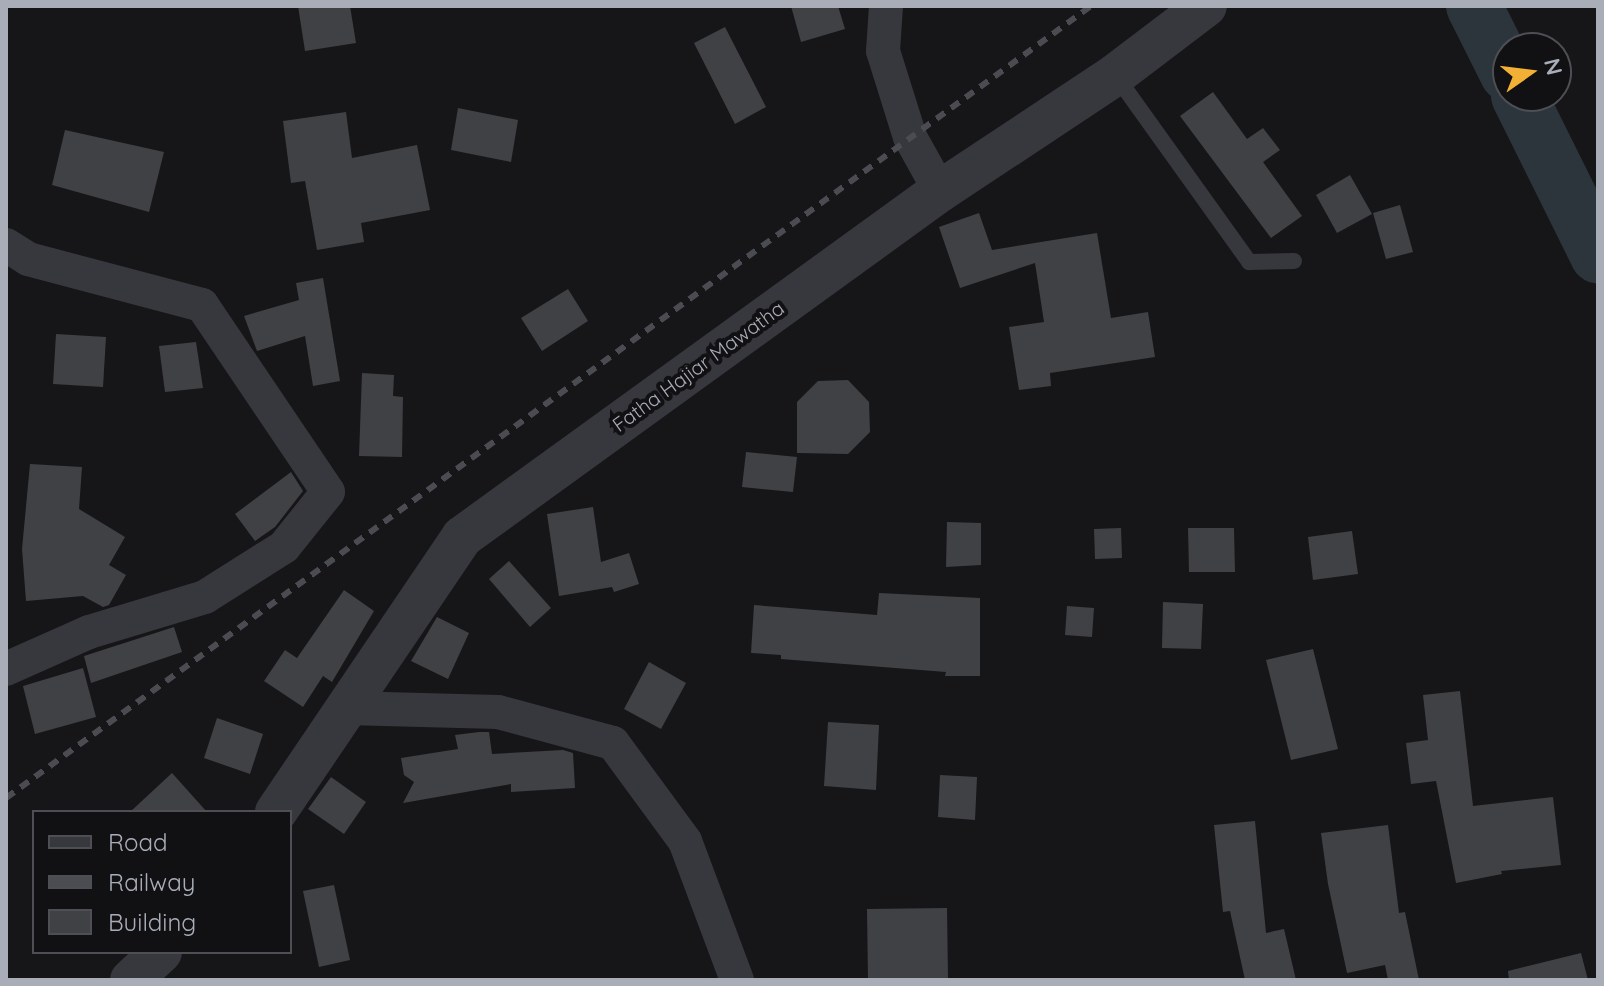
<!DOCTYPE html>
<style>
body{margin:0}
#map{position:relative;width:1604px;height:986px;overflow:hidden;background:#161618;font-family:Quicksand,sans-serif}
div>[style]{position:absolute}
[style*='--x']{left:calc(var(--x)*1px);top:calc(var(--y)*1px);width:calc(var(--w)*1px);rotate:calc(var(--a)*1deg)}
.river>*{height:56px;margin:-28px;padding:0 28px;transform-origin:28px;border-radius:28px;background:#2c353c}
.building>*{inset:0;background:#404145}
.service>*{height:16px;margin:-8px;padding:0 8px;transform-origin:8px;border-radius:8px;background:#37383d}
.minor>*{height:34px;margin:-17px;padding:0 17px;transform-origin:17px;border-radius:17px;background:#37383d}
.tertiary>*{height:42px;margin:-21px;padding:0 21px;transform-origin:21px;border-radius:21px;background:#37383d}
.rail>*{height:6px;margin-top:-3px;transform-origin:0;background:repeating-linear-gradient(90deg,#4a4c52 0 10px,transparent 0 18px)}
span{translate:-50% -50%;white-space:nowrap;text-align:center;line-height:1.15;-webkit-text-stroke:8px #111113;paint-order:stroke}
.street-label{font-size:20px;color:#a8adb8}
.frame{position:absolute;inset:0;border:8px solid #a8adb8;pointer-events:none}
.legend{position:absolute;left:32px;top:810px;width:260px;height:144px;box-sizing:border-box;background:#111113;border:2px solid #4d4f55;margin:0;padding:10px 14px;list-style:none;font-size:24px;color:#a8adb8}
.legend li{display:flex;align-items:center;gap:16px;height:40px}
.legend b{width:40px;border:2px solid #4d4f55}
.north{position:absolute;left:1492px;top:32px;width:80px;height:80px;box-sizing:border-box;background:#111113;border:2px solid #4d4f55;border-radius:50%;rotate:76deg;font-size:22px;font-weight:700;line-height:32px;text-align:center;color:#a8adb8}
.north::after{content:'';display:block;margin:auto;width:28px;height:36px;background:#f2b134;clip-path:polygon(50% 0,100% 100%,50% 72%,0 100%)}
</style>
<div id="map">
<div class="river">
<div style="--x:1474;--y:6;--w:76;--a:63.4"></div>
<div style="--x:1519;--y:96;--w:178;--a:63.6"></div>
</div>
<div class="building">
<div style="clip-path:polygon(298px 6px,350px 6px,356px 43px,305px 51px)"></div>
<div style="clip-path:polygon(791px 6px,838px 6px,845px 29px,801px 42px)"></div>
<div style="clip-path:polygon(725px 27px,766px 107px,735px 124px,694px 43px)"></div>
<div style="clip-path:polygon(1213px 92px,1247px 139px,1263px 128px,1280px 150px,1263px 162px,1302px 216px,1271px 238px,1180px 116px)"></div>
<div style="clip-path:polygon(458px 108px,518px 120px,511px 162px,451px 150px)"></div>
<div style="clip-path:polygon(346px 112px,352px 158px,417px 145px,430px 210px,361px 223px,364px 242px,317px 250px,305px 181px,291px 183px,283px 121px)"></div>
<div style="clip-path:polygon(65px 130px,164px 152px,149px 212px,52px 185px)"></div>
<div style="clip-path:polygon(1350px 175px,1372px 214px,1337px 233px,1316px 195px)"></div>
<div style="clip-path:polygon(1400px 205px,1413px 252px,1386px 259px,1373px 213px)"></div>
<div style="clip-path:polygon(979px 213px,992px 250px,1097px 233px,1111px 318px,1148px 312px,1155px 357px,1050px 373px,1051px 386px,1019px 390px,1009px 327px,1044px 322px,1035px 263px,960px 288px,939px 227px)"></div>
<div style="clip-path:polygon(323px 278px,340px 381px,313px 386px,305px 336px,257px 351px,244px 316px,299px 300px,296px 283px)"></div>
<div style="clip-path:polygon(568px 289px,588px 321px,542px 351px,521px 318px)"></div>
<div style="clip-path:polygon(56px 334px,106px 337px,103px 387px,53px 384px)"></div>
<div style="clip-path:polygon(196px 342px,203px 388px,165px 392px,159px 346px)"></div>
<div style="clip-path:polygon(362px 373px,394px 375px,393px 396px,403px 397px,402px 457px,359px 456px)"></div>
<div style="clip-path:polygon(848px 380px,869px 402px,870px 432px,848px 454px,797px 453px,797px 402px,818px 381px)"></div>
<div style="clip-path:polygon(746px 452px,797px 457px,793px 492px,742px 487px)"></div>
<div style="clip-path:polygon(30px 464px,82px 467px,79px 509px,125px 537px,109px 565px,126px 575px,109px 605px,103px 607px,83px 596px,26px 601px,22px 549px)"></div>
<div style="clip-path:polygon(291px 472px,303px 491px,275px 527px,255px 541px,235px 514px)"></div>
<div style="clip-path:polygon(593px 507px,601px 562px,629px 553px,639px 584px,614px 592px,612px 587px,559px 596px,547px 514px)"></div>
<div style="clip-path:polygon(947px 522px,981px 523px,981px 565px,946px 567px)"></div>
<div style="clip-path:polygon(1121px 528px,1122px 558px,1095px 559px,1094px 529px)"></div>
<div style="clip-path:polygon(1188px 528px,1234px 528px,1235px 572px,1189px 572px)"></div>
<div style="clip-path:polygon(1352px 531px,1358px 574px,1313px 580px,1308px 537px)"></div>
<div style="clip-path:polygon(509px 561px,551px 608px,530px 627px,489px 579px)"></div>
<div style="clip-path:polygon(344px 590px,374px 611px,332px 682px,323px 676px,303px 707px,264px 681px,285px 650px,297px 658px)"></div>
<div style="clip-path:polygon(879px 593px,980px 598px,980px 676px,945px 676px,946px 672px,781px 659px,781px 655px,751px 653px,754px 605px,877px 615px)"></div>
<div style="clip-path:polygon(1163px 602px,1203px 604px,1201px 649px,1162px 648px)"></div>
<div style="clip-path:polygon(1067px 606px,1094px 608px,1092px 637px,1065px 635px)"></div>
<div style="clip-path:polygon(437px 617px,469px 633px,448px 679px,411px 661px)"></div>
<div style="clip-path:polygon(174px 627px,182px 652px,91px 683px,84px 656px)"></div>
<div style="clip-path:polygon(1313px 649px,1338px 749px,1291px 760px,1266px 660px)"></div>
<div style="clip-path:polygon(649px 662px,686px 683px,661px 729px,624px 709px)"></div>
<div style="clip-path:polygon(83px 668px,96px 717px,35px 734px,23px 686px)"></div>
<div style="clip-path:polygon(1460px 691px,1473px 806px,1553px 797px,1561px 865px,1501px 871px,1502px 874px,1456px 883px,1436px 781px,1411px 784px,1406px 743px,1428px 740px,1423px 695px)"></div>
<div style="clip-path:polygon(217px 718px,263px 734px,250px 774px,204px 758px)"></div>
<div style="clip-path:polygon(828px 722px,879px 725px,876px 790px,824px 786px)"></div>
<div style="clip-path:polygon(479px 732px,489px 732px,492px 754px,563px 750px,573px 753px,575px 788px,511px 792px,511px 784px,403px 803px,414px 782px,404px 775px,401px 758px,458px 749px,455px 735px)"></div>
<div style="clip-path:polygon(172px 773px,207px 812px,130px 812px)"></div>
<div style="clip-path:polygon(940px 775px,977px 777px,975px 820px,938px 817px)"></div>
<div style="clip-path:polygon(331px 777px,366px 802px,344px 834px,308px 809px)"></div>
<div style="clip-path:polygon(1255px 821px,1266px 933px,1284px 929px,1296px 980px,1245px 980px,1230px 911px,1223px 912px,1214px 825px)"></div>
<div style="clip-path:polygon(1388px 825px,1399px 913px,1405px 912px,1419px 980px,1388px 980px,1385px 965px,1347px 973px,1328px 884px,1321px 833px)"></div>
<div style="clip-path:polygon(334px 885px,350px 960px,319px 967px,303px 891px)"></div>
<div style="clip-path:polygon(947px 908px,948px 980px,868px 980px,867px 909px)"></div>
<div style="clip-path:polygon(1581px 953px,1588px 980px,1509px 980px,1508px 971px)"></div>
</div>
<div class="service">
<div style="--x:1116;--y:76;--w:229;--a:54.4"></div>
<div style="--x:1249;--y:262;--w:45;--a:-1.3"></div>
</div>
<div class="minor">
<div style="--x:886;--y:6;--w:45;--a:93.8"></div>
<div style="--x:883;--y:51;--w:90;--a:72.6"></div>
<div style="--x:910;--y:137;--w:62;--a:60.9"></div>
<div style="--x:6;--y:245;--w:26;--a:32"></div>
<div style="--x:28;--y:259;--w:180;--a:14.8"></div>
<div style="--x:202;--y:305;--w:225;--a:56"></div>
<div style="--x:328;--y:492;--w:70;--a:128.7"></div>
<div style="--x:284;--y:547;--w:93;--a:147.7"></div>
<div style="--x:205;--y:597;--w:121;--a:163.2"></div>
<div style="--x:89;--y:632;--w:91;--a:156"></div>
<div style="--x:346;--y:708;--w:152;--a:1.5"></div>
<div style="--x:498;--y:712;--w:119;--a:15.1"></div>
<div style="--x:613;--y:743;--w:122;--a:53.7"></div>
<div style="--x:685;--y:841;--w:148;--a:69.5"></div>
</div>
<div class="tertiary">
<div style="--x:276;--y:812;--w:332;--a:-55.9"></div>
<div style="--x:462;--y:537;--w:590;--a:-35.9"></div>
<div style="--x:940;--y:191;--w:210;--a:-33.5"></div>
<div style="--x:1115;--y:75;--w:114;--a:-37.2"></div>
<div style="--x:131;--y:980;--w:41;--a:-43"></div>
</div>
<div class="rail">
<div style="--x:6;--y:798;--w:1343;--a:-36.13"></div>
</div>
<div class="street-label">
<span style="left:698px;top:366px;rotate:-36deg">Fatha Hajiar Mawatha</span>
</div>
<div class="frame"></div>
<ul class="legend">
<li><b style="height:10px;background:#37383d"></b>Road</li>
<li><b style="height:10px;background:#4a4c52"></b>Railway</li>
<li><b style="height:22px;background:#404145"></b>Building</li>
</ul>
<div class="north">N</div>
</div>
